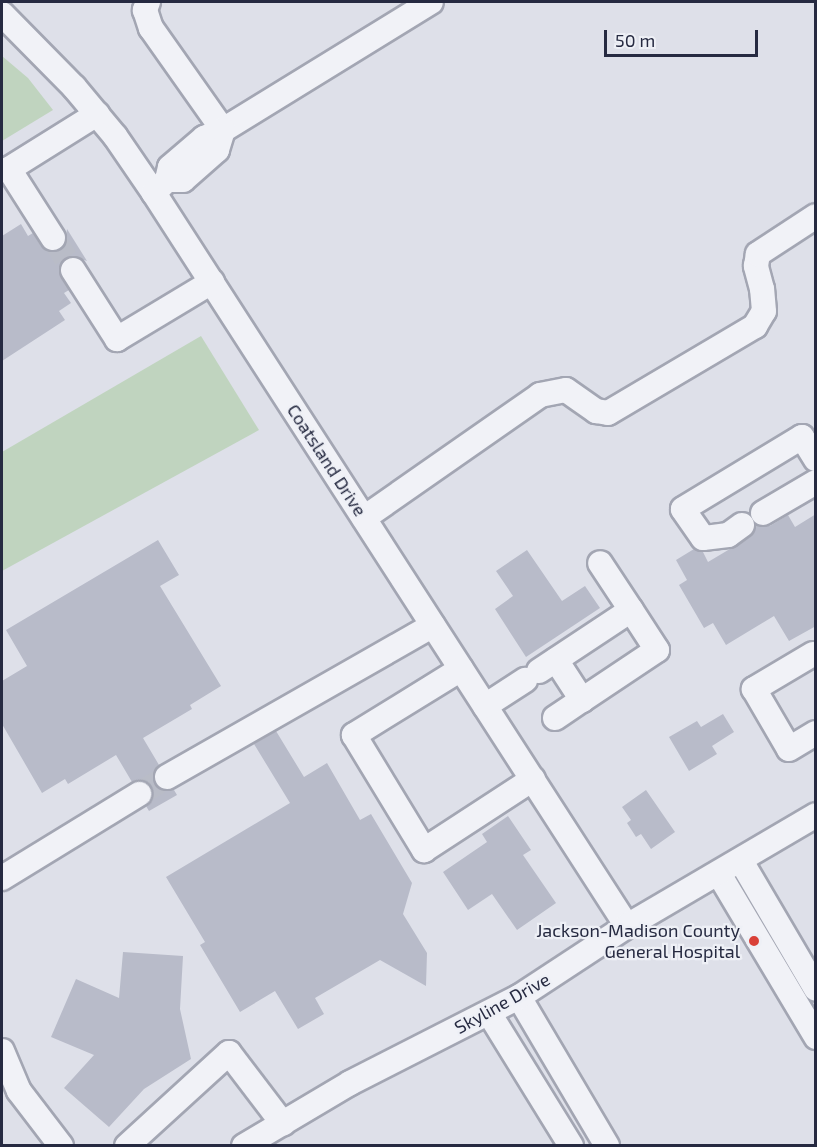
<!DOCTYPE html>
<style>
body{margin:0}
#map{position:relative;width:817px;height:1147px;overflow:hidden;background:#dee0e9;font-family:"Exo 2",sans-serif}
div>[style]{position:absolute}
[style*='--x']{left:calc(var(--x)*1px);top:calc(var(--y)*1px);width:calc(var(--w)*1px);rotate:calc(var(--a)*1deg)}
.green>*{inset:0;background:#c0d4bf}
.building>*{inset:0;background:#b8bbc9}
.minor-tunnel>*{height:24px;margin-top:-12px;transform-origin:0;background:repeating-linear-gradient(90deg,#b9bcc7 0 24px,transparent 0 36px)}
.roads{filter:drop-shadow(2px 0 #a3a6b3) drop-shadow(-2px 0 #a3a6b3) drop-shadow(0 2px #a3a6b3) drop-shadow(0 -2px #a3a6b3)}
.minor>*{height:24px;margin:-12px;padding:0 12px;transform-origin:12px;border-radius:12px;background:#f1f2f7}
.dots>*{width:16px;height:16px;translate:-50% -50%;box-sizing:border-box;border:3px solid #eef0f6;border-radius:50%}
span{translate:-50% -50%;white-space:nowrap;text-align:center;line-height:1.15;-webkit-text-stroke:4.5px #eef0f6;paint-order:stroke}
.street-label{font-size:18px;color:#262a41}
.poi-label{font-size:18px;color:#262a41}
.right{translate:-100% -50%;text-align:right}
.frame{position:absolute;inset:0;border:3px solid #262a41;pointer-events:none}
.scale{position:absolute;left:604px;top:30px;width:154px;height:27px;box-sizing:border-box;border:3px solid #262a41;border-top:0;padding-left:8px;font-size:18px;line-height:21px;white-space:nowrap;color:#262a41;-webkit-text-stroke:4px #eef0f6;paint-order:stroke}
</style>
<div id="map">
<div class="green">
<div style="clip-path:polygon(2px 56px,28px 78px,53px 110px,2px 141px)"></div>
<div style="clip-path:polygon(201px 336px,259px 430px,2px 571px,2px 452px)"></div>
</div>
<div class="building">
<div style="clip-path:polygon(21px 224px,28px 236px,33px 233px,41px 246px,53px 252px,65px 245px,67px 229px,87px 261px,72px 256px,60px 264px,61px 277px,69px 290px,64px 293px,71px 303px,59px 311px,65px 320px,2px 361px,2px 236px)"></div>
<div style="clip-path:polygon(816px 514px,816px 626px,789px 641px,774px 616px,726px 645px,713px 623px,704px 628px,679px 585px,687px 580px,676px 560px,694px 549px,703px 552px,708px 562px,750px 537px,756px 525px,770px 526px,788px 515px,795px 527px)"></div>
<div style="clip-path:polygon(158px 540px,179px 575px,160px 586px,221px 686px,190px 705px,192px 709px,143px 738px,159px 765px,153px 776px,155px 785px,166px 791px,174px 790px,177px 795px,149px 811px,146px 806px,152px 800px,151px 787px,145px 781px,132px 782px,116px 755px,68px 784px,65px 779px,42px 793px,2px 724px,2px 681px,27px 666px,6px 630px)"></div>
<div style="clip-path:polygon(527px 550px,562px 601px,585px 586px,600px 608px,526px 657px,495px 609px,513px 596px,496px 571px)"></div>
<div style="clip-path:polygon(723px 714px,734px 732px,712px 746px,717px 754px,689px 771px,669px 737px,697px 721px,701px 727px)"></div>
<div style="clip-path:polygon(276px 731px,304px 777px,327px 763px,360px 820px,371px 814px,412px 883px,403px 914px,427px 953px,426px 986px,380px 960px,315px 998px,324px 1014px,298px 1029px,275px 991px,240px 1012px,200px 945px,205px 942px,166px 877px,290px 803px,254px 744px)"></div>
<div style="clip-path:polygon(646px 790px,675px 832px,651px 849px,641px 834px,636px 837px,627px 823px,631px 820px,622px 807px)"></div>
<div style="clip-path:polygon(508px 816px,531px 850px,523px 855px,556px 903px,517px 930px,492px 894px,468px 910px,443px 872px,487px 842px,482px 834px)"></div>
<div style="clip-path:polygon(123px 952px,183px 956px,180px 1009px,191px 1059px,144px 1089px,109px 1127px,64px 1088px,94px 1055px,51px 1037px,76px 979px,119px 998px)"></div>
</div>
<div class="minor-tunnel">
<div style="--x:53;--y:238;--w:38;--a:58"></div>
<div style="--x:139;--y:794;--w:33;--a:-31"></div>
</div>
<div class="roads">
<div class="minor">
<div style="--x:148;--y:2;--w:9;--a:111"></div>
<div style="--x:145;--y:10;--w:19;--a:72"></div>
<div style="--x:151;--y:28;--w:125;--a:54.8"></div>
<div style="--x:223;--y:130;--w:244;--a:-31.6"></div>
<div style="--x:2;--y:14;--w:103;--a:45.4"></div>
<div style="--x:74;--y:87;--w:64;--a:50.1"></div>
<div style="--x:115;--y:136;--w:69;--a:55.6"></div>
<div style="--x:154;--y:193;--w:872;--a:57.17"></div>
<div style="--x:154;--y:193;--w:18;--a:-45"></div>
<div style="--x:167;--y:180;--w:13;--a:-77"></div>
<div style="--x:170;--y:167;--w:45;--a:-40.5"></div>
<div style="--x:204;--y:138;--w:21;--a:-23"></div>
<div style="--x:223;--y:130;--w:21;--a:107"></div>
<div style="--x:217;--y:150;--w:45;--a:138.6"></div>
<div style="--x:183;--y:180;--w:16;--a:180"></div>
<div style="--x:53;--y:238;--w:82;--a:-122.5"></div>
<div style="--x:9;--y:169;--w:104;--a:-32"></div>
<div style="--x:73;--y:270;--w:82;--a:57.5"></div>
<div style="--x:117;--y:339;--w:111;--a:-31"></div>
<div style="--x:763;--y:513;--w:61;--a:-30.3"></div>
<div style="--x:364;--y:518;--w:215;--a:-34.9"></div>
<div style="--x:540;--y:395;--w:26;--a:-11"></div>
<div style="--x:566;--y:390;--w:37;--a:35"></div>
<div style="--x:596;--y:411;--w:12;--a:9"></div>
<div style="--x:608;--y:413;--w:171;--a:-30.6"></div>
<div style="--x:755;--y:326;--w:17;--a:-59"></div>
<div style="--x:764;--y:311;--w:22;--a:-95"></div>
<div style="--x:762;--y:289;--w:24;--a:-105"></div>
<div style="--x:756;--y:266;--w:12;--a:-81"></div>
<div style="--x:758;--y:254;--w:69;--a:-33.2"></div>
<div style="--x:742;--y:525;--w:17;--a:144"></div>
<div style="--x:728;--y:535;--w:25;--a:173"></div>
<div style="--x:703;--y:538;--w:35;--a:-125"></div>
<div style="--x:683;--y:509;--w:139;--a:-31.2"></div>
<div style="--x:802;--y:437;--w:26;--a:58"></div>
<div style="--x:813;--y:654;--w:69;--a:149.3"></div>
<div style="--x:754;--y:689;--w:69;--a:59.7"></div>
<div style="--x:789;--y:749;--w:31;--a:-31"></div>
<div style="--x:556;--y:660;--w:48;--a:57"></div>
<div style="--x:582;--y:700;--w:90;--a:-33.7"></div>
<div style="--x:657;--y:650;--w:48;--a:-123"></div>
<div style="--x:461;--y:669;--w:126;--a:148.3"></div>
<div style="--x:354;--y:735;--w:135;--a:58.7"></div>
<div style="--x:424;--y:850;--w:130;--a:-33.1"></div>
<div style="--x:539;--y:671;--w:110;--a:-33.5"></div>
<div style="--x:631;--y:610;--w:56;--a:-123.4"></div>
<div style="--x:485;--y:706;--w:48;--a:-33"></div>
<div style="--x:555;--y:718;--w:32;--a:-34"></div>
<div style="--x:167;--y:777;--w:306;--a:-29.7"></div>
<div style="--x:741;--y:861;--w:148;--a:59.6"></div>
<div style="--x:719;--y:874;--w:190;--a:59.2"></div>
<div style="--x:2;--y:878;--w:161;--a:-31.5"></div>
<div style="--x:519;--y:997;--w:173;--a:59.4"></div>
<div style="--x:489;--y:1013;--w:156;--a:58.3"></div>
<div style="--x:2;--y:1051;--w:43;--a:67"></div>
<div style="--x:19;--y:1091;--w:69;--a:52.6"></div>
<div style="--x:127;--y:1146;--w:138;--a:-42.4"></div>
<div style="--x:229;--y:1053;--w:89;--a:52.7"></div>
<div style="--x:244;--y:1146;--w:123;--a:-30.7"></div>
<div style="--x:350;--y:1083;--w:190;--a:-27"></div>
<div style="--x:519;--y:997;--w:129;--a:-33.3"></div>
<div style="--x:627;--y:926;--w:219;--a:-30.4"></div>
</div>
</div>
<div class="dots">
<div style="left:754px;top:941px;background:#d94038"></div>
</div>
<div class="street-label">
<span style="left:327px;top:460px;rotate:57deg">Coatsland Drive</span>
<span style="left:502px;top:1003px;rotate:-29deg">Skyline Drive</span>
</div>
<div class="poi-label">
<span class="right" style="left:740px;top:941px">Jackson-Madison County<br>General Hospital</span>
</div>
<div class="frame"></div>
<div class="scale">50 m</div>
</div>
